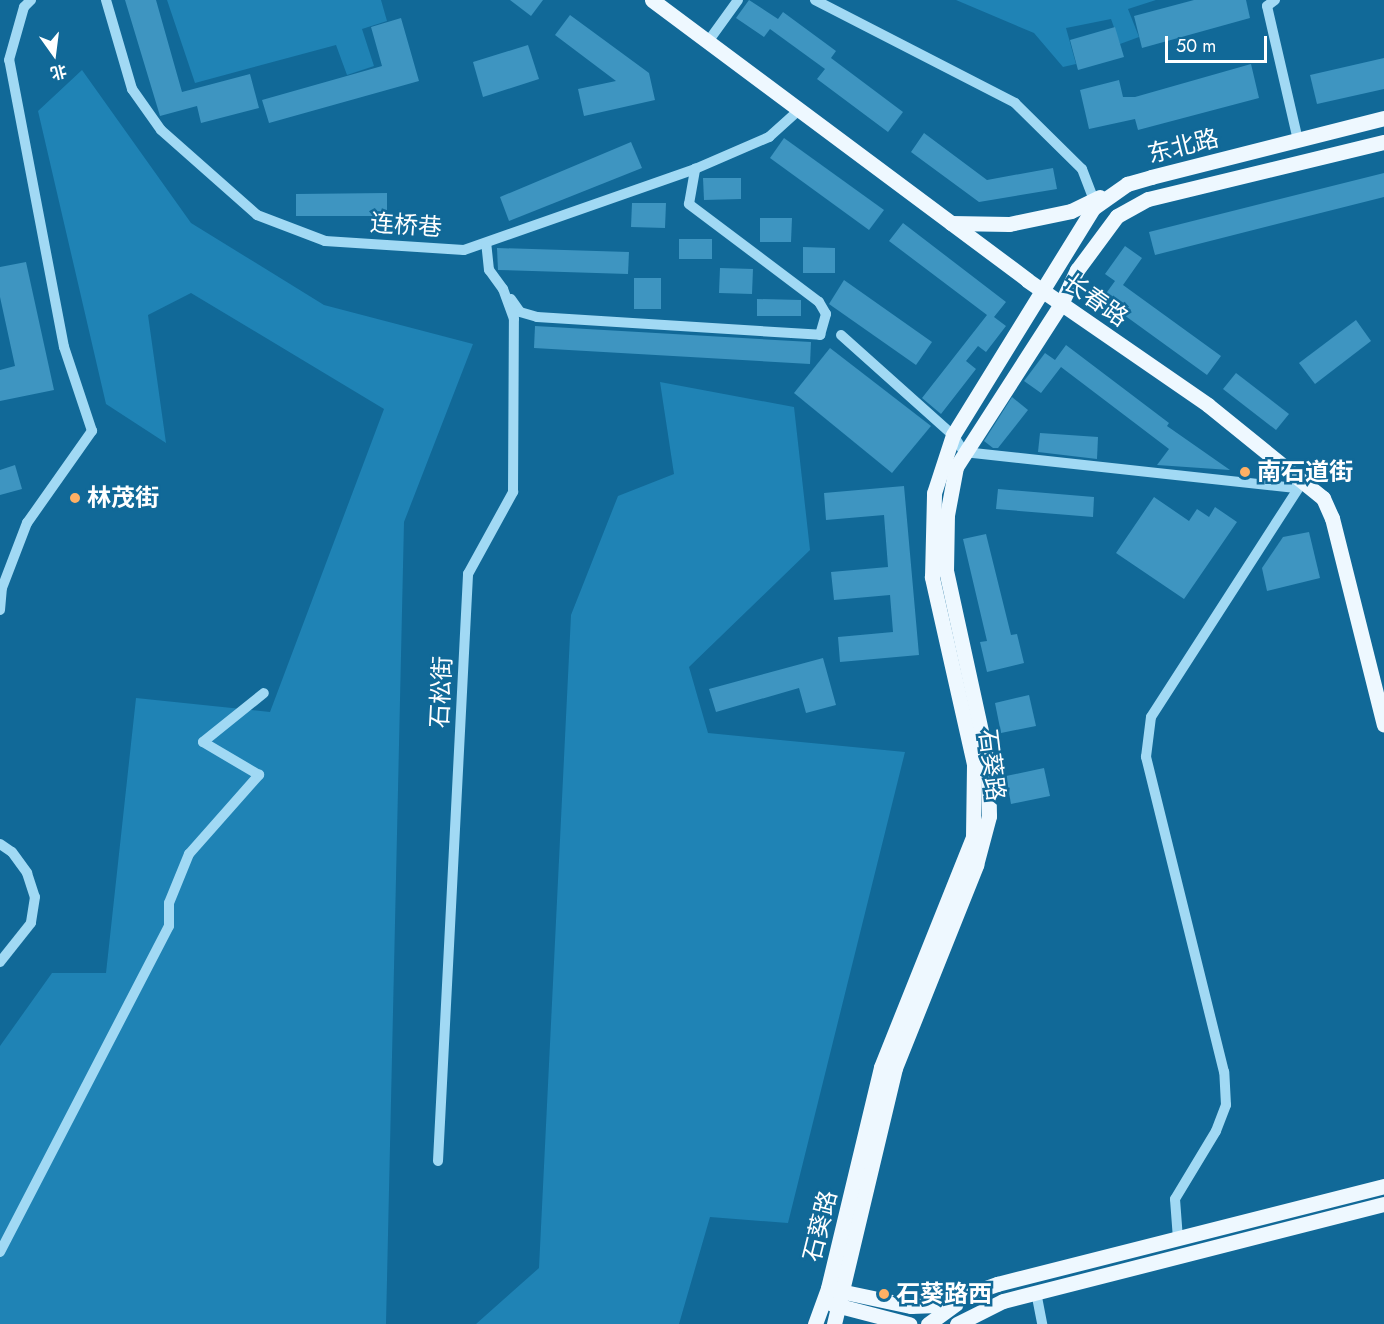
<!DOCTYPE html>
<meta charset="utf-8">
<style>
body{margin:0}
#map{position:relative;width:1384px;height:1324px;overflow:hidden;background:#116998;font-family:Jost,"Noto Sans SC",sans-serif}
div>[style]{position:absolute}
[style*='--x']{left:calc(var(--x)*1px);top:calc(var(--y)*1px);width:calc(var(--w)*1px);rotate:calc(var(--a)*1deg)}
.green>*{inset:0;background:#1f83b5}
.building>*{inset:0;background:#3e95c1}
.minor>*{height:10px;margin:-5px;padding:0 5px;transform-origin:5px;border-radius:5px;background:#a1d9f4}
.major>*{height:15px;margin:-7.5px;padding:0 7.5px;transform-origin:7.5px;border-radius:7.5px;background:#eef8ff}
.dots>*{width:16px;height:16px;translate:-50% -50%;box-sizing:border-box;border:3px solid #116998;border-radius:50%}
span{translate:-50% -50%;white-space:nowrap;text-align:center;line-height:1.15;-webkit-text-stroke:5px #116998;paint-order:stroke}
.street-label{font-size:24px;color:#fff}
.poi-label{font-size:24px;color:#fff;font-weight:700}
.left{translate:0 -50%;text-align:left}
.north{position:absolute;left:24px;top:24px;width:60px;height:60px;-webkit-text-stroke:4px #116998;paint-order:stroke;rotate:166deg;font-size:16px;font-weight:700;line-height:24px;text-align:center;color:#fff}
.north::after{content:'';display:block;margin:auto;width:21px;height:27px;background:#fff;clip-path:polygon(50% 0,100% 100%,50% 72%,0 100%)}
.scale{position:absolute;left:1165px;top:36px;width:102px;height:27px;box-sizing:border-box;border:3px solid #fff;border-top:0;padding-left:8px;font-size:18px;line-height:21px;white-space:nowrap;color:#fff;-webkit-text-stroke:4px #116998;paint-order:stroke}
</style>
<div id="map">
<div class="green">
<div style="clip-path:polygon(167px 0,381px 0,387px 21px,362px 29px,374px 66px,347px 75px,336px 45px,195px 83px)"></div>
<div style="clip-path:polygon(956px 0,1156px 0,1128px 9px,1139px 37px,1120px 44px,1111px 19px,1066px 28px,1076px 64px,1063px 67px,1034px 33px)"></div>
<div style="clip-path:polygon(82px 70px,191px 223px,324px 305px,473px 344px,404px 522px,386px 1324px,0 1324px,0 1046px,52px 973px,106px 973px,136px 698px,270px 712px,384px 409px,191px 293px,148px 315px,166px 443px,106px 404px,38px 111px)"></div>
<div style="clip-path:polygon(660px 382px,794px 407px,810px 550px,689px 667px,708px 733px,905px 752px,788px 1223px,710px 1217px,679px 1324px,476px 1324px,539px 1268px,571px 615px,618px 496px,674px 474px)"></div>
</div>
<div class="building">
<div style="clip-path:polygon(125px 0,156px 0,182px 92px,250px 74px,259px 108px,201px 123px,197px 106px,160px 116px)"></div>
<div style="clip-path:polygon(510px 0,543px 0,531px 16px)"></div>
<div style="clip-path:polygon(749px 0,778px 19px,783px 12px,836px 51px,831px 58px,903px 112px,888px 132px,817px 79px,825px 69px,770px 29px,764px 37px,736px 18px)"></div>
<div style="clip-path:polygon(1194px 0,1246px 0,1250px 18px,1142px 48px,1134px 16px)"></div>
<div style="clip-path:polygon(570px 15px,649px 73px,655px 100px,584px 116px,578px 89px,616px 81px,555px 35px)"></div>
<div style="clip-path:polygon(401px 18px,419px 81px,269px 123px,262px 100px,382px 66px,371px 27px)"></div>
<div style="clip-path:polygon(1115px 27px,1124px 57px,1078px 70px,1070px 40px)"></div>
<div style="clip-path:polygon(528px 45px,539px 79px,483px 97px,473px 62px)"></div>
<div style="clip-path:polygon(1384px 58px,1384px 89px,1317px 104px,1310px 75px)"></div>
<div style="clip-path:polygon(1251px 64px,1259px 98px,1138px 130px,1135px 119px,1089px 129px,1080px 90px,1119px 80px,1123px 97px,1135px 97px)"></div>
<div style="clip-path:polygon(924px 133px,987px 180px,1053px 168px,1057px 189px,979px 202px,911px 152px)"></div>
<div style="clip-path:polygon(784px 138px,884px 210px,869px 230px,770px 158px)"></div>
<div style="clip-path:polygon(631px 142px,642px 168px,509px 221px,500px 197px)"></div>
<div style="clip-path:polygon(1384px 173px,1384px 197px,1155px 255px,1149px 232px)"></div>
<div style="clip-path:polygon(703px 178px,741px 178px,741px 199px,704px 200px)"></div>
<div style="clip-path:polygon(387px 193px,387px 216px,296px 216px,296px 194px)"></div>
<div style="clip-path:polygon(632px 203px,666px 203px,665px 228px,631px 227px)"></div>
<div style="clip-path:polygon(760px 218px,792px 218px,791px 242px,760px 242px)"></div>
<div style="clip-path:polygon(903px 223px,1006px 302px,994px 317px,1006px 326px,986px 352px,978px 346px,966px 361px,976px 369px,941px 414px,922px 398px,987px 315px,889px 241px)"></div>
<div style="clip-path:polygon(679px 239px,712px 239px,712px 259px,679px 259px)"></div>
<div style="clip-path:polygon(1125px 246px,1142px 258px,1123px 285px,1221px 356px,1207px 375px,1102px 299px,1115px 281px,1105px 274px)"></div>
<div style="clip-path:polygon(803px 247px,835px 248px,835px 273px,803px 273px)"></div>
<div style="clip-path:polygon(497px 248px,629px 252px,628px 274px,498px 270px)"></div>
<div style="clip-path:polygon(26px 262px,54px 390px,0 401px,0 370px,15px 366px,0 297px,0 267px)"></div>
<div style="clip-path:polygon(720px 268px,753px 269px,752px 294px,719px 293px)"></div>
<div style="clip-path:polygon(634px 278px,661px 278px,661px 309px,634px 309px)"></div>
<div style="clip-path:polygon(844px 280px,932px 342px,916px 365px,829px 304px)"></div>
<div style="clip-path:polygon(757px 299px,801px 300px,801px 316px,757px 316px)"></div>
<div style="clip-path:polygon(1356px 320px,1371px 341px,1315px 384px,1299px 363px)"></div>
<div style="clip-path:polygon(535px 326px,811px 342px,810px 364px,534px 348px)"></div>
<div style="clip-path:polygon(1066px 345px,1169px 423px,1167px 426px,1230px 470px,1157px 465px,1169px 449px,1061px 367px,1041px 393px,1024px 381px,1045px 353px,1055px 360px)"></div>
<div style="clip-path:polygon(830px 348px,931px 426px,892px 473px,794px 393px)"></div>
<div style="clip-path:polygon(1236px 373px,1289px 414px,1276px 430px,1223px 389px)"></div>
<div style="clip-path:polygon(1012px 397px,1028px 410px,998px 448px,993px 448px,984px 441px)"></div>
<div style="clip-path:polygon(1040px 433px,1098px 437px,1097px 459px,1038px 452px)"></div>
<div style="clip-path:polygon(15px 465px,22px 489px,0 495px,0 470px)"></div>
<div style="clip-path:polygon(904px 486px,919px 655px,840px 662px,838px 637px,893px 632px,890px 595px,834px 600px,831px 572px,888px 567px,884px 515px,826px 520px,824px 493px)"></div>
<div style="clip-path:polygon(998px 489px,1094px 497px,1093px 517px,996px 509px)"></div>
<div style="clip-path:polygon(1154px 497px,1189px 521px,1197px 509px,1209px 517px,1215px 507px,1237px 522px,1184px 599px,1116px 553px)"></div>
<div style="clip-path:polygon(1309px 532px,1320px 578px,1267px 591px,1262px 568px,1283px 537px)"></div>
<div style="clip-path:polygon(986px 534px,1011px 635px,1017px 634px,1024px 663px,987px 672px,980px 642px,987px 641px,963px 539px)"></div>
<div style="clip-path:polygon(823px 658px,836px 705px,806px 713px,799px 688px,716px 712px,709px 689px)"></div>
<div style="clip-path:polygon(1029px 695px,1036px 726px,1001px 733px,995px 703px)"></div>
<div style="clip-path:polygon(1044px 768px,1050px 796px,1011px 804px,1006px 776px)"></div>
</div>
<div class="minor">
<div style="--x:106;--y:0;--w:93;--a:73.7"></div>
<div style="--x:132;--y:89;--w:50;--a:54.7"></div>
<div style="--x:161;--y:130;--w:128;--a:41.5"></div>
<div style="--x:257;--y:215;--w:73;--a:20.9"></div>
<div style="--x:325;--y:241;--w:139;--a:3.7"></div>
<div style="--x:464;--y:250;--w:245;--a:-19.3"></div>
<div style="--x:695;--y:169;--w:81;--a:-23.4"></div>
<div style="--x:769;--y:137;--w:39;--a:-42"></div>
<div style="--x:815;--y:0;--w:225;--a:27.2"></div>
<div style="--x:1015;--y:103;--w:94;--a:44.6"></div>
<div style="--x:1082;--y:169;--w:33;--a:69"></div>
<div style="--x:1275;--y:0;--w:10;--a:143"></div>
<div style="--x:1267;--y:6;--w:138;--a:77"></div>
<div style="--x:707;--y:43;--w:53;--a:-54.2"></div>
<div style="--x:511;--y:299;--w:16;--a:55"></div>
<div style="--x:520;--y:312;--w:18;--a:16"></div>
<div style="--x:537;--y:317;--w:284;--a:3.6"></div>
<div style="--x:820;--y:335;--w:22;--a:-74"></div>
<div style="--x:826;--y:314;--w:14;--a:-120"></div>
<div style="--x:819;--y:302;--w:163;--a:-143"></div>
<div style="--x:689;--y:204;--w:36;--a:-80"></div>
<div style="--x:841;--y:335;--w:150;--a:41.8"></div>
<div style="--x:953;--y:435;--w:20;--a:57"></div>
<div style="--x:964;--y:452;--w:336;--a:6.2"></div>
<div style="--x:0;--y:610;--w:22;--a:-85"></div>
<div style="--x:2;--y:588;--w:70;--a:-69"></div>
<div style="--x:27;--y:523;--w:113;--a:-54.8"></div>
<div style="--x:92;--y:431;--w:89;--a:-108.4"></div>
<div style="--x:64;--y:347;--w:292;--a:-100.8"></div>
<div style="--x:9;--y:60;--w:55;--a:-74.2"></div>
<div style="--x:24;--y:7;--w:10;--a:-45"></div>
<div style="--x:0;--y:844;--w:14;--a:34"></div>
<div style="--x:12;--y:852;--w:26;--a:54"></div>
<div style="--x:27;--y:873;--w:25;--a:72"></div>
<div style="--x:35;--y:897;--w:26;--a:99"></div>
<div style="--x:31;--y:923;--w:50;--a:128.5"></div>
<div style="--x:438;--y:1161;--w:588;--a:-87.07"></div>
<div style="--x:468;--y:574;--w:94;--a:-61.2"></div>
<div style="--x:513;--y:492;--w:173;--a:-89.7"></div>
<div style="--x:514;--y:319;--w:32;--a:-110"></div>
<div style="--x:503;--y:289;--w:24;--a:-126"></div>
<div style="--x:489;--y:270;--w:27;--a:-96"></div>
<div style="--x:1178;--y:1239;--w:40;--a:-94.3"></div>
<div style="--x:1175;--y:1199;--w:79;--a:-58.9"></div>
<div style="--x:1216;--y:1131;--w:28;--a:-69"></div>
<div style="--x:1226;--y:1105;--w:33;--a:-93"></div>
<div style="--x:1224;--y:1072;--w:325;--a:-103.9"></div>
<div style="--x:1146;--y:757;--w:40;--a:-82.9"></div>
<div style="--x:1151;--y:717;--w:282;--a:-57.2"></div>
<div style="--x:0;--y:1252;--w:367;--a:-62.6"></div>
<div style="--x:169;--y:926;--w:23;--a:-90"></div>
<div style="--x:169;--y:903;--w:53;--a:-67.8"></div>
<div style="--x:189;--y:854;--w:106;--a:-48.5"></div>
<div style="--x:259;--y:775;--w:65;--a:-149.5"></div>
<div style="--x:203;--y:742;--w:78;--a:-38.8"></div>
<div style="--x:1036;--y:1292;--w:33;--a:79"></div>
</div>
<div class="major">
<div style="--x:652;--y:0;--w:468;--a:36.7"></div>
<div style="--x:1027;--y:280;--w:220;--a:34.6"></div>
<div style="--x:1208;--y:405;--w:148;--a:39"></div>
<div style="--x:1323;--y:498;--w:22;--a:66"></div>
<div style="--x:1332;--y:518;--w:213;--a:75.9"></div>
<div style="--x:951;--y:223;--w:58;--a:1"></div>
<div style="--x:1009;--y:224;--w:63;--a:-11.8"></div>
<div style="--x:1071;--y:211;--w:32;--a:-26"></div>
<div style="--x:835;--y:1290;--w:78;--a:11.9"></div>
<div style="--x:911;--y:1306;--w:26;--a:-2"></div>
<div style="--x:937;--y:1305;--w:64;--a:-19.3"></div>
<div style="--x:997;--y:1284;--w:399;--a:-14.2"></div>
<div style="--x:832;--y:1304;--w:80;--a:14.6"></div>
<div style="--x:815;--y:1324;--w:38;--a:-70"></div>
<div style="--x:828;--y:1288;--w:227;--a:-76.5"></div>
<div style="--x:881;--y:1067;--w:248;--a:-68.2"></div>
<div style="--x:973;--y:837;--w:73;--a:-89.2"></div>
<div style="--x:974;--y:764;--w:192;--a:-102.7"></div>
<div style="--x:932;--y:577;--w:84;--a:-88.6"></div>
<div style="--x:934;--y:493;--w:61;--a:-71.9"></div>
<div style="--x:953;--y:435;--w:267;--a:-58.3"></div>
<div style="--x:1093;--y:208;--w:42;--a:-35.2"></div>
<div style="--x:1127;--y:184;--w:25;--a:-16"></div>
<div style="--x:1151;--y:177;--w:240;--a:-14.2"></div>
<div style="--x:834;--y:1324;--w:263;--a:-76.6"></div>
<div style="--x:895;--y:1068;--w:219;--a:-68.2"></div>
<div style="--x:976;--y:865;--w:51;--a:-75.1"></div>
<div style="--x:989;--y:816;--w:53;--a:-91.1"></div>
<div style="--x:988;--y:763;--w:197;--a:-102.3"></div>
<div style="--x:946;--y:571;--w:56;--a:-89"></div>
<div style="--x:947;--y:515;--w:49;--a:-79.4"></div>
<div style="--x:956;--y:467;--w:194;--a:-57.2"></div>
<div style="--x:1061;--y:304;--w:38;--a:-65"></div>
<div style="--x:1077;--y:270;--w:67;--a:-53.5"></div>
<div style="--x:1117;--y:216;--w:35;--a:-29"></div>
<div style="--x:1148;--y:199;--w:243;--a:-13.6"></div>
<div style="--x:928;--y:1324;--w:34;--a:-36"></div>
<div style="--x:957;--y:1324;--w:51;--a:-26.6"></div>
<div style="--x:1003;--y:1301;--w:393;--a:-14.3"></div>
</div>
<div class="dots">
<div style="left:1245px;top:472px;background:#ffb064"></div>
<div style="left:75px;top:498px;background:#ffb064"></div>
<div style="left:884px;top:1294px;background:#ffb064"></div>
</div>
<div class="street-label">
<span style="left:1183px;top:146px;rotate:-14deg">东北路</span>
<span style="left:406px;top:225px;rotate:4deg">连桥巷</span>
<span style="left:1096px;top:300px;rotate:35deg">长春路</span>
<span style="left:441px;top:692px;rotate:-87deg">石松街</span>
<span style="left:992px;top:765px;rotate:83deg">石葵路</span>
<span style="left:820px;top:1226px;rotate:-76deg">石葵路</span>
</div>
<div class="poi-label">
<span class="left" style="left:1257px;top:472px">南石道街</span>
<span class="left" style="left:87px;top:498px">林茂街</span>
<span class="left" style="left:896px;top:1294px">石葵路西</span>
</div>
<div class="north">北</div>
<div class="scale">50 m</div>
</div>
